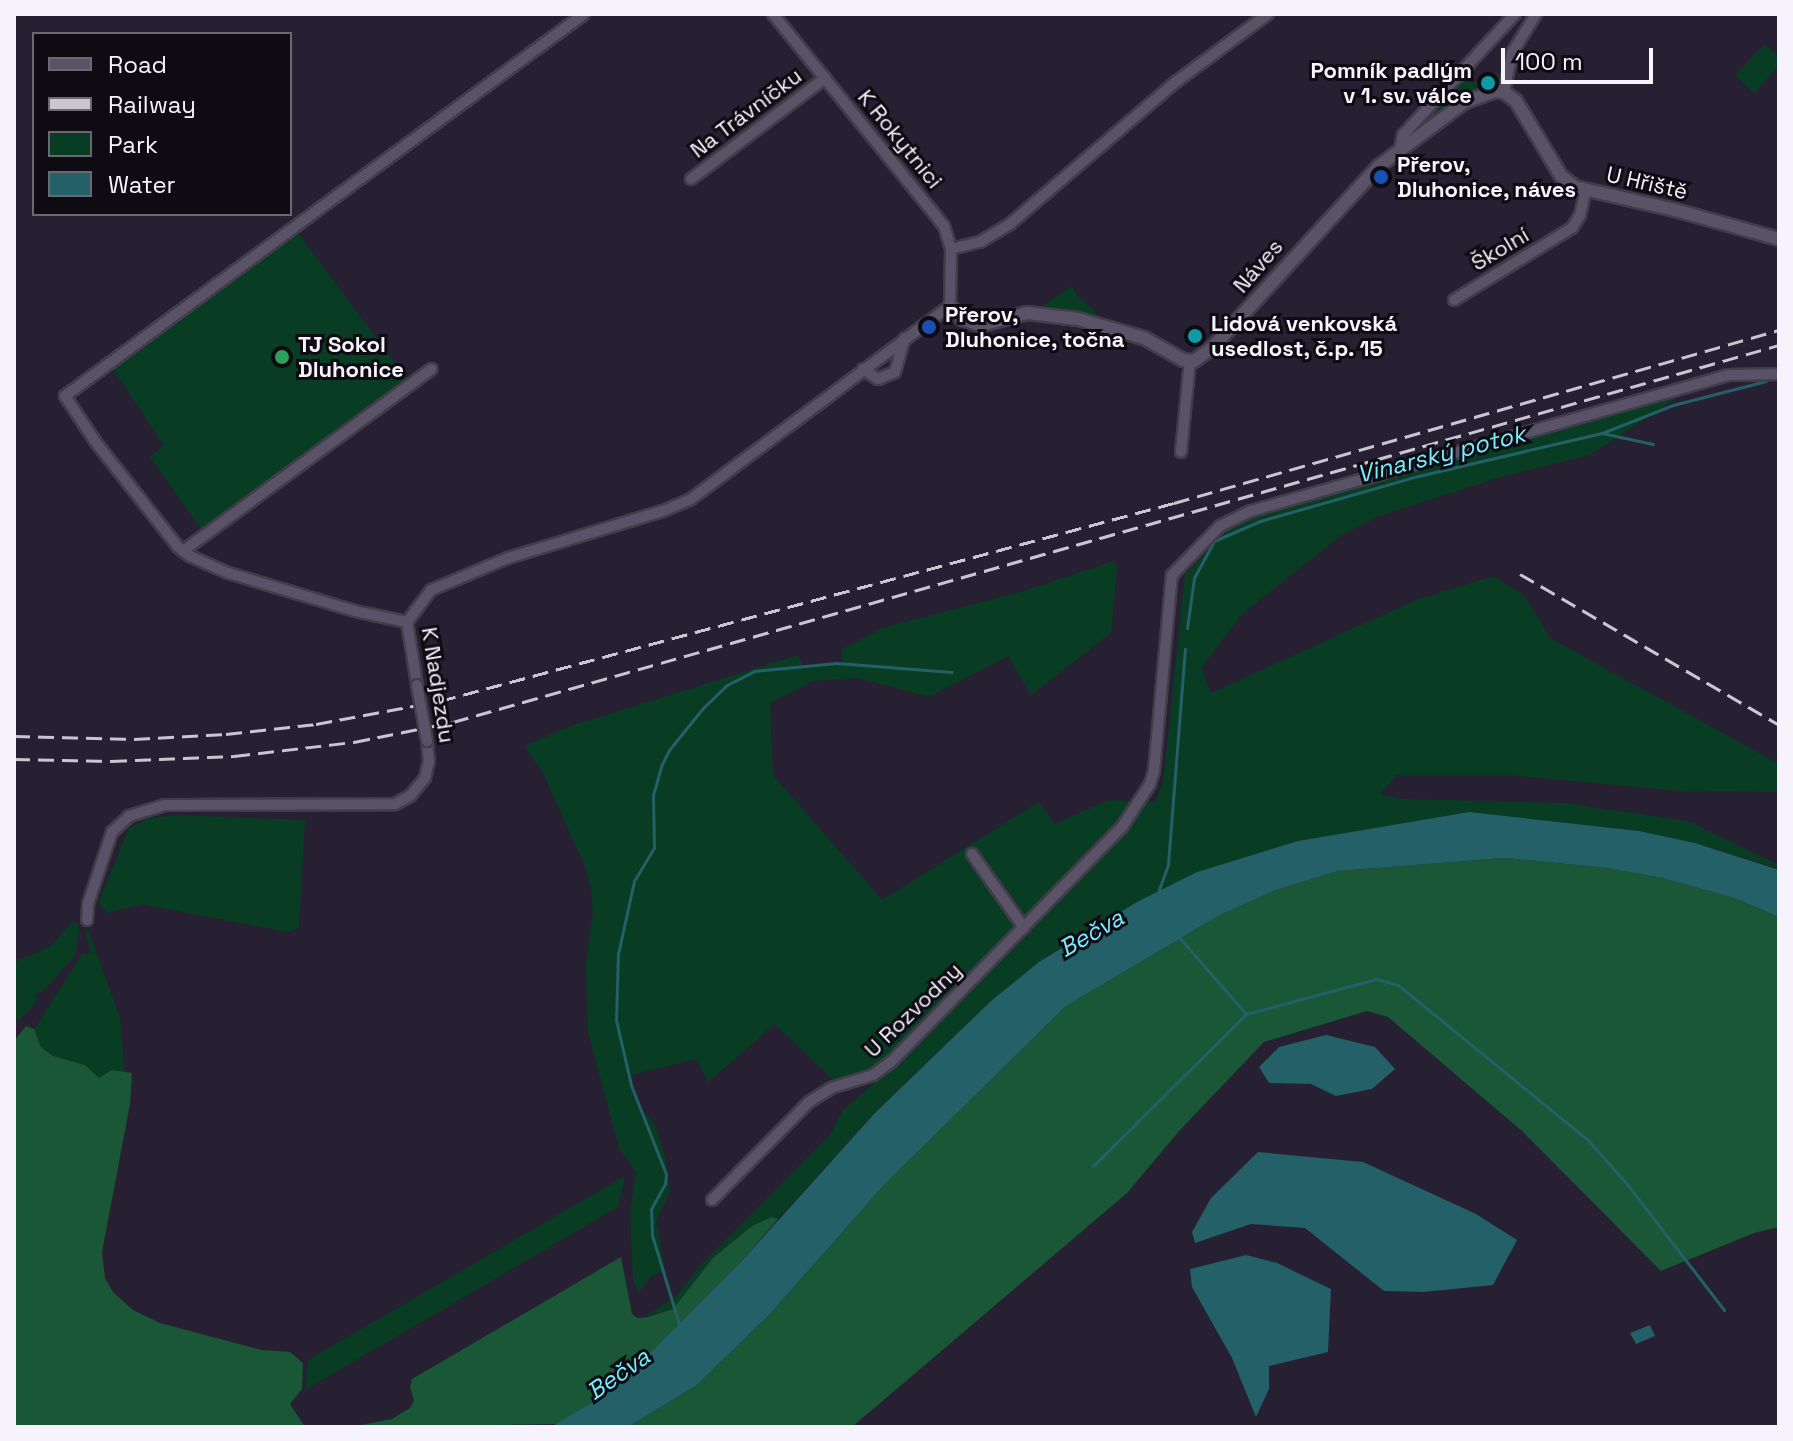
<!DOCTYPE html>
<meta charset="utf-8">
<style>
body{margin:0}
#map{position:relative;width:1793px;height:1441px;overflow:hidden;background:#262032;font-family:"Space Grotesk",sans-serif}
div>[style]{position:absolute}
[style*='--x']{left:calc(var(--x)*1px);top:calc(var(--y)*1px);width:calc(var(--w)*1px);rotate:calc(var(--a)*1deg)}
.green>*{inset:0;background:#083d23}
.forest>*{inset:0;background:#195736}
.water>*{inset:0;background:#236067}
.stream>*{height:3px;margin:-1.5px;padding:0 1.5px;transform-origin:1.5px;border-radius:1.5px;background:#236067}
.roads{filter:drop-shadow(2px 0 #423c4b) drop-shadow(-2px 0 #423c4b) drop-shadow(0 2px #423c4b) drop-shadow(0 -2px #423c4b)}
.minor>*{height:10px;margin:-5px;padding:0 5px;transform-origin:5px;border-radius:5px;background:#5a5368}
.tertiary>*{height:12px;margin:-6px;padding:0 6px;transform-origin:6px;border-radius:6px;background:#5a5368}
.rail>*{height:3px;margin-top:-1.5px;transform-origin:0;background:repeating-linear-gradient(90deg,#c9c5d1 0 16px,transparent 0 24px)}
.bridges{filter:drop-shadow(2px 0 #423c4b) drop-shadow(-2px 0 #423c4b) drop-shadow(0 2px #423c4b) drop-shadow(0 -2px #423c4b)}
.minor-bridge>*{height:10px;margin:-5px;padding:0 5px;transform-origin:5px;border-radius:5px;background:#5a5368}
.dots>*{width:22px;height:22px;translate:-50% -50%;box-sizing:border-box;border:4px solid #0e0b13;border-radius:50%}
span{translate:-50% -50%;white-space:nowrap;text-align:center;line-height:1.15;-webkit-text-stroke:6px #0e0b13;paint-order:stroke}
.poi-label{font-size:22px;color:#f6f3fd;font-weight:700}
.right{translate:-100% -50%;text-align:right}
.left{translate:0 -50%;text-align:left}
.street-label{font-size:22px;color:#f6f3fd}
.water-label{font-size:24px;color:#78edfc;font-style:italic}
.frame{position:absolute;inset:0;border:16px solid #f6f3fd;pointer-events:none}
.legend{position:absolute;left:32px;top:32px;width:260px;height:184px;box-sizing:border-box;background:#0e0b13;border:2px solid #6b6871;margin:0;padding:10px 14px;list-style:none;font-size:24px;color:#f6f3fd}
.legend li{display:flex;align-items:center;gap:16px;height:40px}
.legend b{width:40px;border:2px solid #6b6871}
.scale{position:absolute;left:1501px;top:48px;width:152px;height:36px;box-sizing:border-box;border:4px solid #f6f3fd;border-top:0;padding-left:10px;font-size:24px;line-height:28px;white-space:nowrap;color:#f6f3fd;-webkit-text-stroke:6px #0e0b13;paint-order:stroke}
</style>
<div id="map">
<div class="green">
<div style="clip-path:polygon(1765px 44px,1779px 57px,1779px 66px,1754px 93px,1735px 75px)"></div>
<div style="clip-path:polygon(1497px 72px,1501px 77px,1495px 84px,1463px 97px,1410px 136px,1408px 133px,1459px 79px,1473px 83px,1488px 73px,1493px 76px)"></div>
<div style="clip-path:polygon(298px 233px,410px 383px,204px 533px,150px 457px,164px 446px,112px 367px)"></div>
<div style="clip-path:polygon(1072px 286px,1076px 294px,1100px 317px,1040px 308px)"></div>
<div style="clip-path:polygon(1684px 393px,1590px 455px,1504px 476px,1379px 516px,1343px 534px,1242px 614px,1201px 668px,1211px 693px,1416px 600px,1494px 576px,1526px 597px,1550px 638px,1779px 764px,1779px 792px,1679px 791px,1508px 775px,1397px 775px,1380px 794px,1403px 799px,1564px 803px,1687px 821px,1779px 865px,1779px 869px,1695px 843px,1639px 831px,1469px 812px,1298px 841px,1197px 872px,1090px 929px,1039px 962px,991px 1001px,874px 1114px,778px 1219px,772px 1217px,752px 1226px,713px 1258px,673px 1309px,643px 1317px,674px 1299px,698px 1268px,830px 1135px,843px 1110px,875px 1082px,862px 1075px,835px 1082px,775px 1024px,708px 1082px,697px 1059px,631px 1075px,638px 1106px,655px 1125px,665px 1156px,670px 1191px,656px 1221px,665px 1270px,651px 1276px,638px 1293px,633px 1278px,630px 1213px,636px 1172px,619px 1148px,588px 1031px,586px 965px,593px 913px,591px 889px,586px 869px,544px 775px,525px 746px,568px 727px,798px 655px,804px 669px,843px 662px,841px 650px,883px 628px,1024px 591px,1114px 561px,1117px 568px,1111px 633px,1031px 695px,1008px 656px,929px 697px,859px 678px,813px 681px,770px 703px,773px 775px,882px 900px,1039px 802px,1055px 824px,1109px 800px,1155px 802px,1163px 783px,1185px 575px,1231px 526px,1288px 506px)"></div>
<div style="clip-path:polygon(178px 815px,305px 820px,299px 928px,288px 932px,141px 904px,108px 913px,98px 903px,129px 828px,149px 818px)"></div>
<div style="clip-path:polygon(71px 923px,77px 923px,79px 929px,76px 954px,45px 989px,36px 994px,37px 1001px,19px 1020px,14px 1019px,14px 962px,50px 947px)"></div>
<div style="clip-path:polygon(85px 932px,89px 932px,120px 1018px,125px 1074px,99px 1079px,85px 1065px,53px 1056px,41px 1047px,34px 1030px,82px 954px,91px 954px)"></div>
<div style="clip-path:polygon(625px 1176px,618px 1207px,305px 1390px,308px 1361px,313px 1357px)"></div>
</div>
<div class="forest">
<div style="clip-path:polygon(1505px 858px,1607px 868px,1662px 878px,1734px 898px,1779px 917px,1779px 1227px,1754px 1233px,1661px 1271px,1522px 1131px,1388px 1017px,1367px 1011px,1264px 1042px,1180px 1130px,1127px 1193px,852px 1427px,628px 1427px,697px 1385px,770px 1314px,885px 1184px,1066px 1006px,1220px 915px,1276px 890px,1338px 871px)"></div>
<div style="clip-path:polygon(26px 1026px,34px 1029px,41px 1047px,53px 1056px,85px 1065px,99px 1078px,112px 1070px,132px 1073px,130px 1104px,102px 1252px,105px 1278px,113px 1292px,133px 1310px,160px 1323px,262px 1350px,290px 1352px,303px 1363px,302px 1389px,290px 1404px,305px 1427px,14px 1427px,14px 1041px)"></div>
<div style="clip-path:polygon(772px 1217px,778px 1219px,739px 1264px,631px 1372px,609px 1392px,557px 1424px,350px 1427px,392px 1419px,410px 1408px,414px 1401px,410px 1387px,412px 1379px,621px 1257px,632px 1314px,637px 1318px,648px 1317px,673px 1309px,713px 1258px,752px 1226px)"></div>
</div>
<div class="water">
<div style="clip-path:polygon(1469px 812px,1639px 831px,1695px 843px,1779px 870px,1779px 917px,1734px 898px,1662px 878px,1607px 868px,1505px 858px,1338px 871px,1276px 890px,1220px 915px,1066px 1006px,885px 1184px,770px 1314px,697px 1385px,628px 1427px,551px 1427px,609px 1392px,631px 1372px,739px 1264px,874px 1114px,991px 1001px,1039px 962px,1137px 902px,1197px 872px,1298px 841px)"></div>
<div style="clip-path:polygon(1326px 1035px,1375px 1047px,1395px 1069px,1372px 1089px,1336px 1096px,1311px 1084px,1269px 1083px,1259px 1067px,1279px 1047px)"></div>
<div style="clip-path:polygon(1258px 1152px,1363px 1162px,1476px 1214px,1517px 1240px,1493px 1285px,1423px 1292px,1384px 1291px,1305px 1228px,1251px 1224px,1195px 1243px,1192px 1232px,1211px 1198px)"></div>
<div style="clip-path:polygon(1246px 1255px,1277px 1263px,1331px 1289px,1328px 1352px,1269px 1366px,1269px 1389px,1256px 1417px,1232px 1358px,1192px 1287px,1190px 1269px)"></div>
<div style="clip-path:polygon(1650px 1325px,1655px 1336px,1636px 1344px,1630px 1333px)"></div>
</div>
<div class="stream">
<div style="--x:1602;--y:433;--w:52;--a:12.2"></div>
<div style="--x:1187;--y:628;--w:50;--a:-82"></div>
<div style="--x:1194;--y:578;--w:42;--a:-61.6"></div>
<div style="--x:1214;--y:541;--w:50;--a:-23.5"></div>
<div style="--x:1260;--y:521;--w:160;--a:-15.9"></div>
<div style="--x:1414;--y:477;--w:193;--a:-13.2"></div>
<div style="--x:1602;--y:433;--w:76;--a:-21.5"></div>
<div style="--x:1673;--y:405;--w:96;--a:-14.5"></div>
<div style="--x:1157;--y:895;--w:33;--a:-70"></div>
<div style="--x:1168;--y:864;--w:216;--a:-85.5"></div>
<div style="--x:1178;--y:936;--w:103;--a:48.9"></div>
<div style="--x:1246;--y:1014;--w:136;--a:-15"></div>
<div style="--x:1377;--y:979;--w:22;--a:16"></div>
<div style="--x:1398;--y:985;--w:244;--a:39.2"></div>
<div style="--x:1587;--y:1139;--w:60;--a:48.4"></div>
<div style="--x:1627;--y:1184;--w:159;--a:52.4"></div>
<div style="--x:1093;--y:1166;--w:216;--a:-44.8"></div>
<div style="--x:679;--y:1324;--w:93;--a:-106.9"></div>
<div style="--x:652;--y:1235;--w:26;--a:-92"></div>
<div style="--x:651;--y:1209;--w:29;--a:-61"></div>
<div style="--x:665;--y:1184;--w:10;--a:-84"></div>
<div style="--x:666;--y:1174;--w:96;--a:-111.5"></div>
<div style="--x:631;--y:1085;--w:67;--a:-103"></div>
<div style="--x:616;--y:1020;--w:66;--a:-88.3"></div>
<div style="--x:618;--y:954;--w:75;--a:-77.6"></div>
<div style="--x:634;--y:881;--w:39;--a:-59"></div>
<div style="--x:654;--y:848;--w:53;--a:-91.1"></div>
<div style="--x:653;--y:795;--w:32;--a:-74"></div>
<div style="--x:662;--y:764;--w:16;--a:-63"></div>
<div style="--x:669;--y:750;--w:54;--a:-51"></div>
<div style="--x:703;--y:708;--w:33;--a:-44"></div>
<div style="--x:727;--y:685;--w:30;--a:-27"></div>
<div style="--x:754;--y:671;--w:83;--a:-5.5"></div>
<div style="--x:837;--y:663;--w:115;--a:4.5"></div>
</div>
<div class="roads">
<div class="minor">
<div style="--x:1504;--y:92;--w:40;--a:-78"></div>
<div style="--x:1512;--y:53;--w:46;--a:-58.4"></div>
<div style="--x:1400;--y:148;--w:13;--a:-77"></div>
<div style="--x:1403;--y:135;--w:165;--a:-47.2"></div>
<div style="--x:691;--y:179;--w:168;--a:-37"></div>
<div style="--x:951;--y:249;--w:30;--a:-14"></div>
<div style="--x:980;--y:242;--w:35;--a:-31"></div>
<div style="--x:1010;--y:224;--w:220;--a:-40.6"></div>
<div style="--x:1177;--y:81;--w:113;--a:-36.4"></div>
<div style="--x:1454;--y:300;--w:138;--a:-31.4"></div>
<div style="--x:1572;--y:228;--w:15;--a:-58"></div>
<div style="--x:1580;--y:215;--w:26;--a:-77"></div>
<div style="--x:863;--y:369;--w:18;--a:34"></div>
<div style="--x:878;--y:379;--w:18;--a:-22"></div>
<div style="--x:895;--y:372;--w:35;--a:-74"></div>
<div style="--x:1181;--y:452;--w:91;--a:-84.4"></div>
<div style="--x:183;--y:551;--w:308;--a:-36.2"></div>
<div style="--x:407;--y:622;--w:53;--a:-168.1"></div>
<div style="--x:355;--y:611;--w:133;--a:-163.3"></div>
<div style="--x:228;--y:573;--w:42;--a:-155.9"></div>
<div style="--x:190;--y:556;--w:15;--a:-143"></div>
<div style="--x:178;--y:547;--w:135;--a:-128.1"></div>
<div style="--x:95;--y:441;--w:54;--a:-123.7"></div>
<div style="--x:65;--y:396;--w:644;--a:-36.35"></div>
<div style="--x:417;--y:685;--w:64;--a:-99"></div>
<div style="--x:407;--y:622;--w:40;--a:-53"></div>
<div style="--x:431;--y:590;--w:83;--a:-22.6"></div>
<div style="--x:508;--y:558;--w:162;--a:-16.9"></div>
<div style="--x:663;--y:511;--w:30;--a:-23"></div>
<div style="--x:691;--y:499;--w:323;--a:-36.7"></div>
<div style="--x:950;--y:306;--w:57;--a:-89"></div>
<div style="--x:951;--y:249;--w:24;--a:-107"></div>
<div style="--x:944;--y:226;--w:272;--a:-128.9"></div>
<div style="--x:972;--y:854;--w:90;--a:54.9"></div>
<div style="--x:87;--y:920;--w:16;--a:-86"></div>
<div style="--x:88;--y:904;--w:76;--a:-71.6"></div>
<div style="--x:112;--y:832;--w:23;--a:-43"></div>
<div style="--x:129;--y:816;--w:38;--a:-17"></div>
<div style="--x:165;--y:805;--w:230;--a:-0.2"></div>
<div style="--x:395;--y:804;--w:17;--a:-28"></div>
<div style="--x:410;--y:796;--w:23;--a:-50"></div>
<div style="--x:425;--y:778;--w:17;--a:-77"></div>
<div style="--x:429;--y:761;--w:20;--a:-96"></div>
<div style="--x:712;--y:1200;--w:138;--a:-45.3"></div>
<div style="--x:809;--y:1102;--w:26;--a:-32"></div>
<div style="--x:831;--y:1088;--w:44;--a:-17.2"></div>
<div style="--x:873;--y:1075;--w:22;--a:-36"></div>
<div style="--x:891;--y:1062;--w:330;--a:-45.5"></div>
<div style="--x:1122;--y:827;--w:51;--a:-56.9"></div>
<div style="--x:1150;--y:784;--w:14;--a:-73"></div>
<div style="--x:1154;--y:771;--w:197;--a:-84.8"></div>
<div style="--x:1172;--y:575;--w:69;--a:-45.6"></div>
<div style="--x:1220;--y:526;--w:34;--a:-26"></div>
<div style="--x:1251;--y:511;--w:496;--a:-15.9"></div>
<div style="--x:1728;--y:375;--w:51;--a:-1.1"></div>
</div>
<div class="tertiary">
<div style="--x:950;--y:306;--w:18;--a:47"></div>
<div style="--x:962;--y:319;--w:20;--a:18"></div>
<div style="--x:981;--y:325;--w:48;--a:-14.6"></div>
<div style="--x:1027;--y:313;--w:51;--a:6.7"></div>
<div style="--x:1078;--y:319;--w:69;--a:16.1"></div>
<div style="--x:1144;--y:338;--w:45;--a:29.4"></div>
<div style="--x:1183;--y:360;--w:11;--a:5"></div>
<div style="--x:1194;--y:361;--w:22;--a:-36"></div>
<div style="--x:1212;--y:348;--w:247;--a:-47.5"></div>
<div style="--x:1379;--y:166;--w:107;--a:-36.7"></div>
<div style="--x:1465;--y:102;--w:32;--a:-20"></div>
<div style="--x:1495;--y:91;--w:9;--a:6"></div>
<div style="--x:1504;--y:92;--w:15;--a:37"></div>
<div style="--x:1516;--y:101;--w:87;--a:59"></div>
<div style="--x:1561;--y:176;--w:18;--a:38"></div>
<div style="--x:1575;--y:187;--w:103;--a:13"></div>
<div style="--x:1675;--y:210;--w:108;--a:15.6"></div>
</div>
</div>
<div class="rail">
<div style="--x:1520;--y:574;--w:300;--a:30.2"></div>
<div style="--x:14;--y:736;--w:120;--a:1.4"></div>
<div style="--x:134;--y:739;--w:92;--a:-3.1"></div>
<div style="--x:226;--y:734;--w:91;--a:-6.3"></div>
<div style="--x:316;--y:724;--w:126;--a:-10.5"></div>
<div style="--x:440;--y:701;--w:760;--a:-15.1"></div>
<div style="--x:1174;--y:503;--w:629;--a:-15.96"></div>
<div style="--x:14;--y:759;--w:97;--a:1.2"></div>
<div style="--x:111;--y:761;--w:123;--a:-2.3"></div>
<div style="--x:234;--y:756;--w:121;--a:-6.7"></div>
<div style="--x:354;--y:742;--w:101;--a:-11.4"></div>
<div style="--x:453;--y:722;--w:1379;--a:-15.87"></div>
</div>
<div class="bridges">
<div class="minor-bridge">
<div style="--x:417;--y:685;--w:57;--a:79.9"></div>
</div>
</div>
<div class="dots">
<div style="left:1488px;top:83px;background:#0f9aa8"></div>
<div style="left:1381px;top:177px;background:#1a4fb4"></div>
<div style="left:929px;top:327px;background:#1a4fb4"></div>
<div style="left:1195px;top:336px;background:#0f9aa8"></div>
<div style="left:282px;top:357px;background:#2e9e5b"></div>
</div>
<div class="poi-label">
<span class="right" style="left:1472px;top:83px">Pomník padlým<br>v 1. sv. válce</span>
<span class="left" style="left:1397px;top:177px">Přerov,<br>Dluhonice, náves</span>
<span class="left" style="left:945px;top:327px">Přerov,<br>Dluhonice, točna</span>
<span class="left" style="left:1211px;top:336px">Lidová venkovská<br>usedlost, č.p. 15</span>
<span class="left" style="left:298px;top:357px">TJ Sokol<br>Dluhonice</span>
</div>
<div class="street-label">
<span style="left:746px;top:113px;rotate:-37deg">Na Trávníčku</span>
<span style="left:900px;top:139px;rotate:51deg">K Rokytnici</span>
<span style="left:1647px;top:183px;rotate:13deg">U Hřiště</span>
<span style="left:1500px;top:249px;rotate:-31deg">Školní</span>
<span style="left:1258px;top:266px;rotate:-49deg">Náves</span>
<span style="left:438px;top:685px;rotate:81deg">K Nadjezdu</span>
<span style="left:913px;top:1010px;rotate:-44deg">U Rozvodny</span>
</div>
<div class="water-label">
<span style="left:1441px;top:454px;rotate:-14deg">Vinarský potok</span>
<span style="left:1091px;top:933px;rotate:-30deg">Bečva</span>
<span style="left:618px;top:1374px;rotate:-35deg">Bečva</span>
</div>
<div class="frame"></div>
<ul class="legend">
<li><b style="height:10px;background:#5a5368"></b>Road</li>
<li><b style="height:10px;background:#c9c5d1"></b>Railway</li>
<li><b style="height:22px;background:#083d23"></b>Park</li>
<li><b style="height:22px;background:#236067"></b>Water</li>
</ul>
<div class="scale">100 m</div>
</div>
